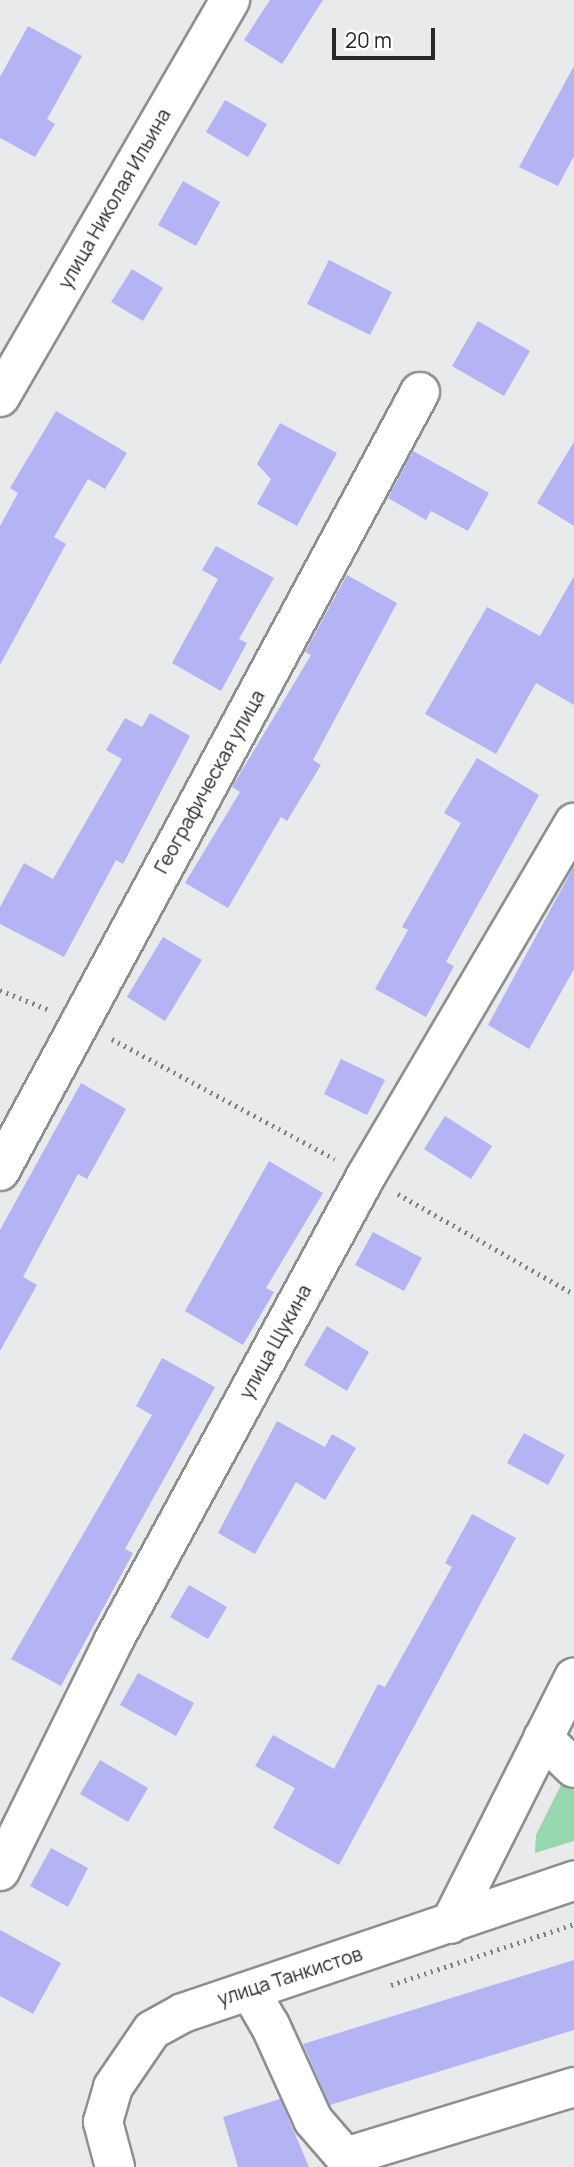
<!DOCTYPE html>
<meta charset="utf-8">
<style>
body{margin:0}
#map{position:relative;width:574px;height:2167px;overflow:hidden;background:#e9eaec;font-family:Manrope,sans-serif}
div>[style]{position:absolute}
[style*='--x']{left:calc(var(--x)*1px);top:calc(var(--y)*1px);width:calc(var(--w)*1px);rotate:calc(var(--a)*1deg)}
.green>*{inset:0;background:#97d7ae}
.building>*{inset:0;background:#b4b3f4}
.path>*{height:4.5px;margin-top:-2.25px;transform-origin:0;background:repeating-linear-gradient(90deg,#7f8081 0 2px,transparent 0 7px)}
.roads{filter:drop-shadow(2px 0 #8e8f91) drop-shadow(-2px 0 #8e8f91) drop-shadow(0 2px #8e8f91) drop-shadow(0 -2px #8e8f91)}
.minor>*{height:38px;margin:-19px;padding:0 19px;transform-origin:19px;border-radius:19px;background:#fff}
.major>*{height:38px;margin:-19px;padding:0 19px;transform-origin:19px;border-radius:19px;background:#fff}
span{translate:-50% -50%;white-space:nowrap;text-align:center;line-height:1.15;-webkit-text-stroke:6px #fff;paint-order:stroke}
.street-label{font-size:19px;color:#272828}
.scale{position:absolute;left:332px;top:28px;width:103px;height:32px;box-sizing:border-box;border:4px solid #272828;border-top:0;padding-left:9px;font-size:21px;line-height:24px;white-space:nowrap;color:#272828;-webkit-text-stroke:5px #fff;paint-order:stroke}
</style>
<div id="map">
<div class="green">
<div style="clip-path:polygon(574px 1759px,574px 1841px,535px 1853px,536px 1835px)"></div>
</div>
<div class="building">
<div style="clip-path:polygon(270px 0,323px 0,282px 64px,244px 40px)"></div>
<div style="clip-path:polygon(28px 26px,82px 56px,47px 119px,55px 124px,35px 157px,0 138px,0 77px)"></div>
<div style="clip-path:polygon(574px 66px,574px 156px,558px 186px,519px 167px)"></div>
<div style="clip-path:polygon(225px 100px,267px 124px,248px 157px,206px 132px)"></div>
<div style="clip-path:polygon(183px 181px,220px 202px,196px 246px,158px 225px)"></div>
<div style="clip-path:polygon(329px 260px,392px 292px,370px 335px,307px 304px)"></div>
<div style="clip-path:polygon(132px 269px,163px 288px,143px 321px,111px 302px)"></div>
<div style="clip-path:polygon(478px 321px,530px 351px,504px 396px,452px 366px)"></div>
<div style="clip-path:polygon(56px 411px,127px 453px,105px 489px,88px 479px,54px 537px,66px 544px,0 665px,0 526px,18px 493px,10px 488px)"></div>
<div style="clip-path:polygon(280px 423px,337px 453px,297px 526px,257px 504px,271px 479px,257px 464px)"></div>
<div style="clip-path:polygon(574px 442px,574px 526px,537px 503px)"></div>
<div style="clip-path:polygon(413px 451px,489px 493px,468px 531px,431px 511px,426px 520px,388px 498px)"></div>
<div style="clip-path:polygon(216px 546px,274px 578px,239px 639px,247px 643px,221px 691px,172px 663px,218px 579px,202px 570px)"></div>
<div style="clip-path:polygon(347px 575px,397px 603px,313px 760px,321px 765px,287px 821px,281px 817px,228px 908px,185px 883px,240px 792px,232px 787px,311px 655px,305px 652px)"></div>
<div style="clip-path:polygon(574px 576px,574px 705px,536px 683px,496px 754px,425px 714px,487px 607px,540px 636px)"></div>
<div style="clip-path:polygon(150px 713px,190px 736px,123px 864px,116px 860px,64px 957px,0 924px,0 907px,24px 863px,53px 879px,122px 759px,106px 750px,125px 718px,142px 727px)"></div>
<div style="clip-path:polygon(477px 758px,539px 795px,446px 962px,454px 966px,426px 1017px,375px 989px,408px 930px,402px 927px,461px 823px,444px 813px)"></div>
<div style="clip-path:polygon(574px 866px,574px 969px,529px 1049px,488px 1025px)"></div>
<div style="clip-path:polygon(163px 937px,202px 960px,165px 1021px,127px 997px)"></div>
<div style="clip-path:polygon(341px 1059px,385px 1080px,367px 1115px,324px 1094px)"></div>
<div style="clip-path:polygon(81px 1083px,126px 1109px,87px 1179px,78px 1174px,23px 1277px,37px 1285px,0 1351px,0 1230px)"></div>
<div style="clip-path:polygon(445px 1116px,492px 1146px,471px 1179px,424px 1149px)"></div>
<div style="clip-path:polygon(269px 1161px,323px 1193px,266px 1288px,274px 1292px,243px 1345px,185px 1311px)"></div>
<div style="clip-path:polygon(373px 1232px,422px 1258px,404px 1291px,355px 1265px)"></div>
<div style="clip-path:polygon(327px 1326px,369px 1352px,347px 1391px,304px 1365px)"></div>
<div style="clip-path:polygon(162px 1358px,215px 1387px,125px 1549px,133px 1553px,61px 1686px,11px 1659px,152px 1415px,136px 1406px)"></div>
<div style="clip-path:polygon(277px 1421px,325px 1447px,332px 1434px,356px 1448px,325px 1500px,296px 1482px,255px 1554px,218px 1533px)"></div>
<div style="clip-path:polygon(524px 1433px,565px 1455px,548px 1485px,507px 1463px)"></div>
<div style="clip-path:polygon(472px 1514px,516px 1538px,339px 1865px,273px 1828px,295px 1788px,255px 1766px,273px 1735px,334px 1769px,378px 1684px,385px 1687px,452px 1567px,445px 1563px)"></div>
<div style="clip-path:polygon(189px 1585px,227px 1607px,208px 1639px,170px 1617px)"></div>
<div style="clip-path:polygon(138px 1673px,194px 1703px,176px 1736px,120px 1705px)"></div>
<div style="clip-path:polygon(100px 1760px,148px 1788px,128px 1822px,80px 1794px)"></div>
<div style="clip-path:polygon(51px 1848px,88px 1868px,68px 1907px,30px 1886px)"></div>
<div style="clip-path:polygon(0 1930px,61px 1963px,33px 2014px,0 1996px)"></div>
<div style="clip-path:polygon(574px 1960px,574px 2030px,330px 2105px,303px 2044px)"></div>
<div style="clip-path:polygon(280px 2099px,309px 2167px,238px 2167px,223px 2117px)"></div>
</div>
<div class="path">
<div style="--x:0;--y:990;--w:51;--a:22"></div>
<div style="--x:112;--y:1039;--w:253;--a:28.3"></div>
<div style="--x:398;--y:1194;--w:202;--a:29.6"></div>
<div style="--x:391;--y:1985;--w:193;--a:-18.4"></div>
</div>
<div class="roads">
<div class="minor">
<div style="--x:0;--y:397;--w:459;--a:-59.9"></div>
<div style="--x:0;--y:1171;--w:885;--a:-61.67"></div>
<div style="--x:543;--y:1738;--w:43;--a:44.1"></div>
<div style="--x:0;--y:1871;--w:258;--a:-63.7"></div>
<div style="--x:114;--y:1640;--w:528;--a:-61.49"></div>
<div style="--x:366;--y:1176;--w:410;--a:-59.5"></div>
<div style="--x:450;--y:1924;--w:276;--a:-63.3"></div>
<div style="--x:250;--y:1991;--w:39;--a:60"></div>
<div style="--x:270;--y:2025;--w:104;--a:65.6"></div>
<div style="--x:313;--y:2120;--w:49;--a:49.1"></div>
<div style="--x:345;--y:2157;--w:11;--a:68"></div>
<div style="--x:345;--y:2157;--w:239;--a:-17"></div>
</div>
<div class="major">
<div style="--x:115;--y:2167;--w:47;--a:-104.9"></div>
<div style="--x:103;--y:2122;--w:36;--a:-74"></div>
<div style="--x:113;--y:2087;--w:69;--a:-55.6"></div>
<div style="--x:152;--y:2030;--w:35;--a:-29"></div>
<div style="--x:183;--y:2013;--w:413;--a:-18.7"></div>
</div>
</div>
<div class="street-label">
<span style="left:115px;top:199px;rotate:-60deg">улица Николая Ильина</span>
<span style="left:210px;top:782px;rotate:-61deg">Географическая улица</span>
<span style="left:276px;top:1342px;rotate:-61deg">улица Щукина</span>
<span style="left:290px;top:1977px;rotate:-18deg">улица Танкистов</span>
</div>
<div class="scale">20 m</div>
</div>
